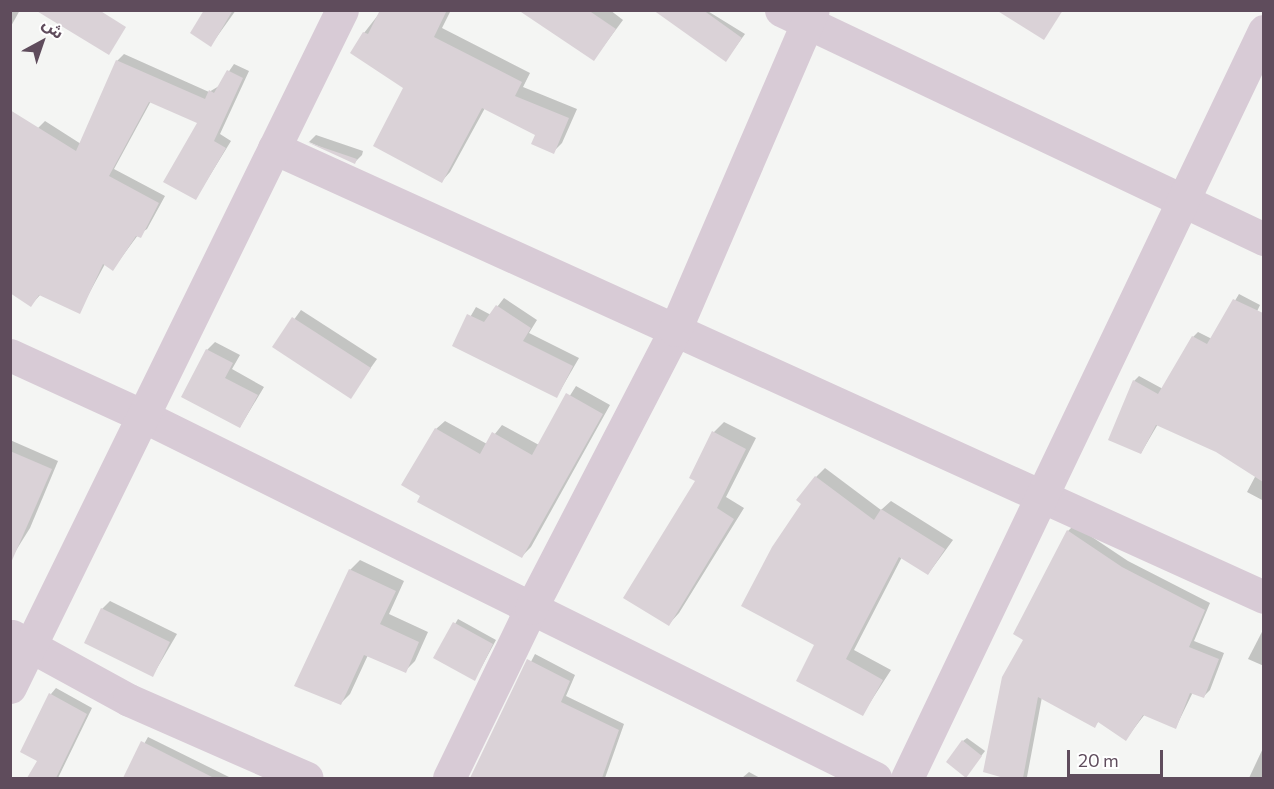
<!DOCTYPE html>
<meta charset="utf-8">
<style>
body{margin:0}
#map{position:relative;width:1274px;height:789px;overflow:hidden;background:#f4f5f3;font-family:Commissioner,"Noto Sans Arabic",sans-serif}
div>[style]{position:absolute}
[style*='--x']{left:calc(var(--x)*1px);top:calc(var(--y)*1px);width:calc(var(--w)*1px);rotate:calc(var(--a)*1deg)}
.shadow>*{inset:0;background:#0003}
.building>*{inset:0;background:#dad2d7}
.minor>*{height:33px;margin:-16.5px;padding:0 16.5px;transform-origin:16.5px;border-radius:16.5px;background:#d8cbd6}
span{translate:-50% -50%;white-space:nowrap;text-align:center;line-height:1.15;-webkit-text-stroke:4.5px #fff;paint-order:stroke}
.frame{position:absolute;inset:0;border:12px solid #5f4c5c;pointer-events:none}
.north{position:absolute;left:12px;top:12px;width:60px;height:60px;-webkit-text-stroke:4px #fff;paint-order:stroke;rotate:40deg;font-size:16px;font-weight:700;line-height:24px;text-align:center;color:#5f4c5c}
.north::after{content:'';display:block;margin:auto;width:21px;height:27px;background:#5f4c5c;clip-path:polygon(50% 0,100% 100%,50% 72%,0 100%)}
.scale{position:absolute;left:1067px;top:750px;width:96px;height:27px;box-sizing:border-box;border:3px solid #5f4c5c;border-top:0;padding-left:8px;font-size:18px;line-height:21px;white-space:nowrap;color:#5f4c5c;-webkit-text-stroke:4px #fff;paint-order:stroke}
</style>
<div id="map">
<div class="shadow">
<div style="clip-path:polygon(10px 10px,20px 10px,10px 28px)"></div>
<div style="clip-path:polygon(206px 10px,236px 10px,211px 45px)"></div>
<div style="clip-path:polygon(382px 10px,451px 10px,442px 28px,530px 73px,523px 87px,577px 109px,562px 143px,553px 152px,537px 135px,485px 108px,450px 172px,442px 181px,405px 87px,364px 33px)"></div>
<div style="clip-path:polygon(521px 10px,610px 10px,623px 20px,594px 59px)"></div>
<div style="clip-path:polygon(662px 10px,706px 10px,745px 34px,729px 56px)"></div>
<div style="clip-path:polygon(124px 54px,209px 92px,219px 86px,234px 64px,249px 71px,220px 134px,231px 141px,196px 198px,199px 122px,151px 101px,114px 169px,165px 196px,147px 229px,138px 235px,113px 269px,105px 264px,79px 312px,41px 294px,31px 305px,38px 128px,45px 121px,81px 144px,117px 61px)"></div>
<div style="clip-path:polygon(316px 135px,363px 151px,362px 155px,355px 162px,309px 142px)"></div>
<div style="clip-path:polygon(1239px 294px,1260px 305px,1245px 337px,1264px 345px,1264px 501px,1247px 492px,1256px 475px,1216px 450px,1158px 424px,1141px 453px,1134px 381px,1139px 376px,1163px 389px,1193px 337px,1198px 332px,1212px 339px)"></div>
<div style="clip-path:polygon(504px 298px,537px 320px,529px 333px,579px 358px,557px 396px,454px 345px,476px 307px,491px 315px)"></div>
<div style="clip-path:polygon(301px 310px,377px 359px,350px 397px,274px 347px)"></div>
<div style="clip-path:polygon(215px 342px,240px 355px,232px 369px,264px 387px,240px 427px,207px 350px)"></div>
<div style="clip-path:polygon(576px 386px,610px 405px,531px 547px,522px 556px,422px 495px,436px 429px,445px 421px,487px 444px,502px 425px,539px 445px)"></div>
<div style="clip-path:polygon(724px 422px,756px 438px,726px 497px,744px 508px,679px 613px,669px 624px,697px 480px,714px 432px)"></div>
<div style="clip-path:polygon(10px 440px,58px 461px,30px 528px,10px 560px)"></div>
<div style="clip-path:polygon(825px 468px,881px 510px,891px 501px,953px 540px,928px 574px,902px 557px,854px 650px,891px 670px,862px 715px,816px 644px,803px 504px,816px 477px)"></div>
<div style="clip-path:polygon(1074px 525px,1128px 561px,1210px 603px,1194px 641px,1224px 653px,1210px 690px,1204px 696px,1193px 692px,1176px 727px,1145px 714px,1126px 739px,1099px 721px,1094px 726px,1042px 697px,1027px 777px,1009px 778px,985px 771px,1025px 639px,1068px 531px)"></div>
<div style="clip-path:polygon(360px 560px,404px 581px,389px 614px,428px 632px,415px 661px,405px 671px,368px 655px,350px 694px,340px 704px,350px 570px)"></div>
<div style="clip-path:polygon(110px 601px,177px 634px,153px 675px,102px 609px)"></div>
<div style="clip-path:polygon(458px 619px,496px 640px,475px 679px,435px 658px)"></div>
<div style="clip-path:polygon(1264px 628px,1264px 666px,1248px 659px)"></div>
<div style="clip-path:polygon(535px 654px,575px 675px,566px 696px,624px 724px,605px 778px,471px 778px)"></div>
<div style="clip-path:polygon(56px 688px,92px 708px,58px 778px,29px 778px,39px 760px,51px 694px)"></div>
<div style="clip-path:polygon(148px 737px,231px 778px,126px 776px)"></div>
<div style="clip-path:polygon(967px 738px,985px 751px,969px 772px,963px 741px)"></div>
<div style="clip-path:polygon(1264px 746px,1264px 778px,1249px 778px)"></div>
<div style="clip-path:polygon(749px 772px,760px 778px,742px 778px)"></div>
</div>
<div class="building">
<div style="clip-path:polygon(35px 10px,99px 10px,126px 27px,109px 55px)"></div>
<div style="clip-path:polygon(204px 10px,233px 10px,211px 47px,190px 33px)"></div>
<div style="clip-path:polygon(380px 10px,447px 10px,434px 37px,522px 82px,515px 96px,569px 118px,554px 154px,531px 144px,535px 135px,482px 108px,442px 183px,373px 146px,403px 88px,350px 53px,363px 32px,368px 34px)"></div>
<div style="clip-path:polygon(518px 10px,588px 10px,616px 29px,594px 61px)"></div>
<div style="clip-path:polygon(653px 10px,703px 10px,742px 38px,726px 62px)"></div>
<div style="clip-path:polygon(996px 10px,1063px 10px,1044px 40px)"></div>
<div style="clip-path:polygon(116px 60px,205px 99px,209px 90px,214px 93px,227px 70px,243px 78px,214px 141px,226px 148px,196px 200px,163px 182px,197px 123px,149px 102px,109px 176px,159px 203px,141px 238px,136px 236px,113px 271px,103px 264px,80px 314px,39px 295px,31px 307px,10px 293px,10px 110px,76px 151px)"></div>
<div style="clip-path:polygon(307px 142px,357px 159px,355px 164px)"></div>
<div style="clip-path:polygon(1233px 299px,1263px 313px,1263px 482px,1216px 452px,1156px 425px,1141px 454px,1108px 440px,1133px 380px,1158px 394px,1192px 336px,1207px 344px)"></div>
<div style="clip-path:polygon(496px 305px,531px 328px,523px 341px,573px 366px,557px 398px,452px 346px,467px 314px,484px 322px)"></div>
<div style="clip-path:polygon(292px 317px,371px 368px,351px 399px,272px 347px)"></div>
<div style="clip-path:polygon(206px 349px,233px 363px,225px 378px,258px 395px,240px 428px,181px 397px)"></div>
<div style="clip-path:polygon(566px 393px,603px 414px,522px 558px,417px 502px,420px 496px,401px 485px,435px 428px,480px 454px,492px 432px,532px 455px)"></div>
<div style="clip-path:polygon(712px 431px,746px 449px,717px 508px,734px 519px,669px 626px,623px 598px,695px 481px,689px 478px)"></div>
<div style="clip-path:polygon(10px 451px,52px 469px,10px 565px)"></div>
<div style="clip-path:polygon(815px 476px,874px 520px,881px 509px,945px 549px,928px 575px,899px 557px,846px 659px,883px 680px,863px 716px,796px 681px,814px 645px,741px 606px,772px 547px,801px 504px,796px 500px)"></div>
<div style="clip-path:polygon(1067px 530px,1122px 567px,1205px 610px,1189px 647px,1219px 659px,1204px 698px,1190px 693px,1176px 729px,1143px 715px,1126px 741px,1098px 722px,1095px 728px,1038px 697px,1023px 778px,1004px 778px,983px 772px,1002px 677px,1023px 640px,1013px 634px)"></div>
<div style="clip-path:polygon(349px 569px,396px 591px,380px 624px,419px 642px,406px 673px,364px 655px,341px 705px,294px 686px)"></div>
<div style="clip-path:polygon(101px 608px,170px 642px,153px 677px,84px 643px)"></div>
<div style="clip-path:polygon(453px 622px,493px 644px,475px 681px,433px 658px)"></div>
<div style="clip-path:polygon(527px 659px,570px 681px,561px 702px,619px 730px,602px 778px,470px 778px)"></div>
<div style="clip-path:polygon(49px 693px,87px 714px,56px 778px,27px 778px,37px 761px,20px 752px)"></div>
<div style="clip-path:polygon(962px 740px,982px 756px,966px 778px,946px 762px)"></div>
<div style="clip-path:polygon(141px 741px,214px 778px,123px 778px)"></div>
</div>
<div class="minor">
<div style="--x:781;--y:10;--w:535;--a:25.37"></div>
<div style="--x:274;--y:148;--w:1087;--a:24.4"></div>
<div style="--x:10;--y:355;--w:146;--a:24.6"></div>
<div style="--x:143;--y:416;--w:817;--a:26.31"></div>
<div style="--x:12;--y:636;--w:133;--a:28.7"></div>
<div style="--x:129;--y:700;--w:194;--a:23.7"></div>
<div style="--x:10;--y:687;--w:754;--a:-63.88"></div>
<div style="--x:449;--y:778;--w:189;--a:-64.2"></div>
<div style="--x:531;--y:608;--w:313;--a:-62.6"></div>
<div style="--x:675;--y:330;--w:348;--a:-66.7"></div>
<div style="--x:907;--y:778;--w:828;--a:-64.46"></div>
</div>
<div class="frame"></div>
<div class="north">ش</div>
<div class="scale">20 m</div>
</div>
